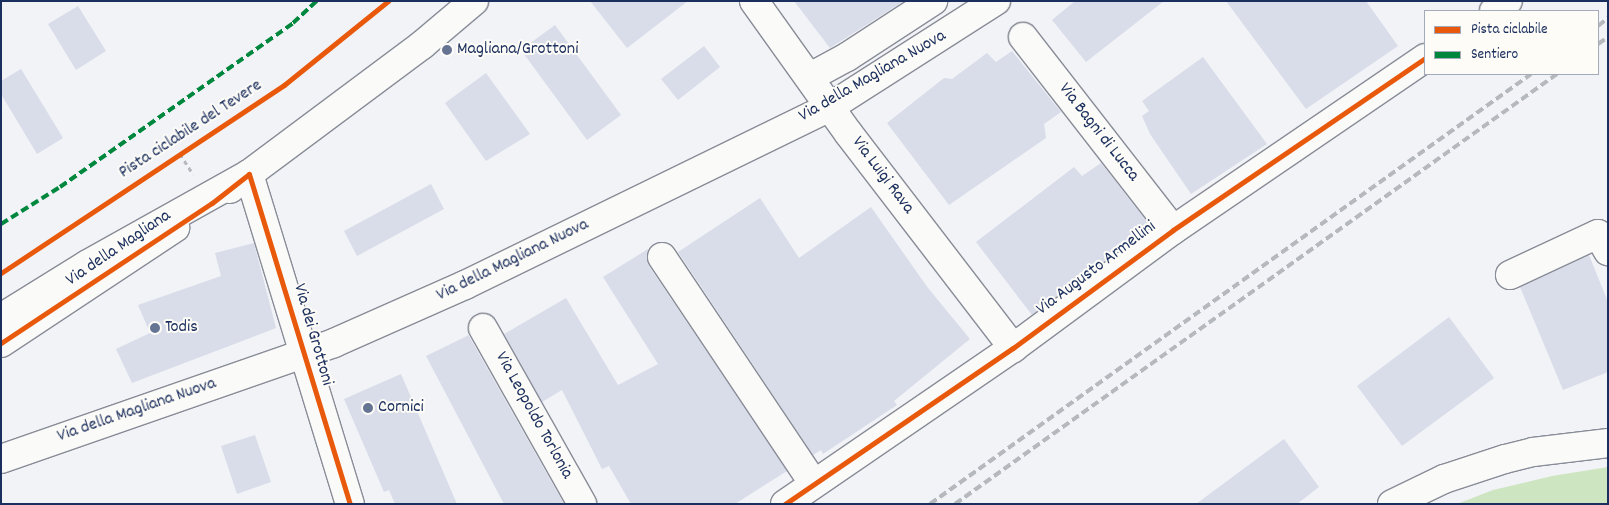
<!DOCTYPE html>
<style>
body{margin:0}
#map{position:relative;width:1609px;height:505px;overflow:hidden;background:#f2f3f7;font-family:Dekko,sans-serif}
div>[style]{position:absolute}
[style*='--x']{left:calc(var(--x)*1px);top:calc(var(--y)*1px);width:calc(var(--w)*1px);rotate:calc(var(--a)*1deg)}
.green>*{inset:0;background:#cee5c1}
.building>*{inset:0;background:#d9dde9}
.path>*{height:3px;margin-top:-1.5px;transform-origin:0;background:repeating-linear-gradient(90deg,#b5b8bd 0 4px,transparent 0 8px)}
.roads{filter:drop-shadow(1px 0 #888c97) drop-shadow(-1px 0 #888c97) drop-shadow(0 1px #888c97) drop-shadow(0 -1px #888c97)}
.minor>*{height:28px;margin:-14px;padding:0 14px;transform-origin:14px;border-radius:14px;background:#fafaf9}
.major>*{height:28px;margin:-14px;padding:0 14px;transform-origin:14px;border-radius:14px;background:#fafaf9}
.rail>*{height:4px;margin-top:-2px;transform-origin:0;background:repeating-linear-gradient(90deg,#b5b8bd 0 8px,transparent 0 12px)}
.quiet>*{height:4px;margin-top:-2px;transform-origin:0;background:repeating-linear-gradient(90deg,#00873e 0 8px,transparent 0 12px)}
.cycleway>*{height:5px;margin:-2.5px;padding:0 2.5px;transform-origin:2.5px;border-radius:2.5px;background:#e8590c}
.dots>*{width:14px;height:14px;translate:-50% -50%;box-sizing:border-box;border:2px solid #fdfcf7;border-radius:50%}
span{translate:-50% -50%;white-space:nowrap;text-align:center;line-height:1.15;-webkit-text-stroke:4px #fdfcf7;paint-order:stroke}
.poi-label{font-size:18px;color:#1b2f5e}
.left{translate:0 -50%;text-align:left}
.street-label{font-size:18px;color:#1b2f5e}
.frame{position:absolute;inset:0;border:2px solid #1b2f5e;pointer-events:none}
.legend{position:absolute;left:1424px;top:10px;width:175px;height:65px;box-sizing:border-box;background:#fdfcf7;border:1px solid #a3aaba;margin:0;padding:6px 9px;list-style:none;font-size:15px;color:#1b2f5e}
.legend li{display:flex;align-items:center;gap:10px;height:25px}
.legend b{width:25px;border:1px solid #a3aaba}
</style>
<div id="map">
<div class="green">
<div style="clip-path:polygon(1608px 467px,1608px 504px,1457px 504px,1493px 490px,1552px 476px)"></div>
</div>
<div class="building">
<div style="clip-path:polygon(590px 1px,688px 1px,627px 48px)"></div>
<div style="clip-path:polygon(794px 1px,904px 1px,830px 48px)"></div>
<div style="clip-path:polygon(1075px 1px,1164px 1px,1086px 62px,1052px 20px)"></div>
<div style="clip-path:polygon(1226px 1px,1366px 1px,1398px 46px,1306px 109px)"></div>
<div style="clip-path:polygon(78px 6px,106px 51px,76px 70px,48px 24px)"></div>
<div style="clip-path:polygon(555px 25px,621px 115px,587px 140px,521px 50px)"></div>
<div style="clip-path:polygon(704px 46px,720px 67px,678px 100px,661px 79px)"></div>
<div style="clip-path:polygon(1012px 51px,1061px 112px,1044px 124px,1046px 138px,949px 205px,887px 123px,944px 78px,952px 79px,987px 53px,996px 62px)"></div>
<div style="clip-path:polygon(1203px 57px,1267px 144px,1191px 194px,1150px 134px,1142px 116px,1149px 111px,1142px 101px)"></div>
<div style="clip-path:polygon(21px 69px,63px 138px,37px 154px,1px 94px,1px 81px)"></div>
<div style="clip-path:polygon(486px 73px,530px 134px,486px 161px,445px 103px)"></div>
<div style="clip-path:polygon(1101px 163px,1148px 223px,1130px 238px,1132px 241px,1032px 315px,976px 242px,1074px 167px,1082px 176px)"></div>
<div style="clip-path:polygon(431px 184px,444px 209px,357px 256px,344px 231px)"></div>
<div style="clip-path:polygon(760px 198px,799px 258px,871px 207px,928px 288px,970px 339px,894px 401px,897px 405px,823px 454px,821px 450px,813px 455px,678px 252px)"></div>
<div style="clip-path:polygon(254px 243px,276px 328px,132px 383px,116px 349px,150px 333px,138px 305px,221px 276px,215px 253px)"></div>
<div style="clip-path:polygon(648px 249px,649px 266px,787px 471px,735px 504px,631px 504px,609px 466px,602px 469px,562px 390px,542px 402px,504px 334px,566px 298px,618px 385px,658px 364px,603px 277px)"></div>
<div style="clip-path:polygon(1589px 255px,1608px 302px,1608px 372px,1563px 390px,1520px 287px)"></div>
<div style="clip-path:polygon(1449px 317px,1494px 378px,1402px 446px,1357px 386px)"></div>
<div style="clip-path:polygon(469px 335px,469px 336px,564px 504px,504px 504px,426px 356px)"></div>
<div style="clip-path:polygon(401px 374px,457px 504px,395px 504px,389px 490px,384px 492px,344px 399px)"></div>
<div style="clip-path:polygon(255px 435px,271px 482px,237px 494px,221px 446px)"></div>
<div style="clip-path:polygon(1284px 439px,1319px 487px,1297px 504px,1196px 504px)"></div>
</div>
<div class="path">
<div style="--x:180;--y:154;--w:24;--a:57"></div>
</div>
<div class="roads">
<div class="minor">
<div style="--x:754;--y:1;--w:163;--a:54.5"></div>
<div style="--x:849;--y:134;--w:270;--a:52.5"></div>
<div style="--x:1494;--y:11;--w:17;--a:-36"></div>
<div style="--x:1023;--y:37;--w:244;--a:52.1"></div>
<div style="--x:810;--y:77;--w:42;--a:-28.4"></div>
<div style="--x:847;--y:57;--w:103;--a:-33.1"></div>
<div style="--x:230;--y:189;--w:24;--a:-38"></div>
<div style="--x:249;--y:174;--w:345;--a:73"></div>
<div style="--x:662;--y:257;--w:273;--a:56.2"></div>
<div style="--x:1510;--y:275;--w:97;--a:-25"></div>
<div style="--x:1598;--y:234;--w:20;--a:60"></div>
<div style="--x:483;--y:328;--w:202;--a:60.6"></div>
<div style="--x:1;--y:343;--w:209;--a:-33.5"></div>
<div style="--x:785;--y:504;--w:276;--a:-34.4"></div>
<div style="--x:1013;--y:348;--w:199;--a:-36.4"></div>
<div style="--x:1173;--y:230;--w:305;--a:-34.3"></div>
<div style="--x:1392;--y:504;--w:58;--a:-25.7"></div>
<div style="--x:1444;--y:479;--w:64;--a:-18.2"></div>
<div style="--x:1505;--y:459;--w:29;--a:-14"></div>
<div style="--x:1533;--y:452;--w:76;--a:-6.8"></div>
</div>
<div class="major">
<div style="--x:1;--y:318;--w:102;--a:-31.8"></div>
<div style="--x:88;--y:264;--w:184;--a:-29.2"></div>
<div style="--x:249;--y:174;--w:216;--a:-36.7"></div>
<div style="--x:422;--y:45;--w:68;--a:-40.2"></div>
<div style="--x:1;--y:459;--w:353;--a:-19.2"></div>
<div style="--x:334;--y:343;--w:143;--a:-23.9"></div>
<div style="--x:465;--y:285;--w:406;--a:-26"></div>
<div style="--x:830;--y:107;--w:197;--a:-32.6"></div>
</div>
</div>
<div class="rail">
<div style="--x:1598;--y:26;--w:13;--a:-39"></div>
<div style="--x:1598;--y:44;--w:12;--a:-35"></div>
<div style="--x:930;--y:504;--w:739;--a:-35.58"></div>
<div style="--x:955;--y:504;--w:740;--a:-35.54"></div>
</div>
<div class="quiet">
<div style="--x:1;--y:224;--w:70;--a:-32.1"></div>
<div style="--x:60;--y:187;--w:285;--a:-35.1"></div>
<div style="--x:293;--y:23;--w:33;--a:-43"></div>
</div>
<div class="cycleway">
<div style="--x:1;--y:273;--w:340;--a:-33.6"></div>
<div style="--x:284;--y:85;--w:134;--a:-38.9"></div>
<div style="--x:1;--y:343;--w:253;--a:-33.6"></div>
<div style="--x:212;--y:203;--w:47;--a:-38.1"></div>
<div style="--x:249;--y:174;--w:345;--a:73"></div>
<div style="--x:785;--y:504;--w:276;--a:-34.4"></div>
<div style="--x:1013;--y:348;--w:199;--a:-36.4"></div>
<div style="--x:1173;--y:230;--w:305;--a:-34.3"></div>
</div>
<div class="dots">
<div style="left:447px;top:50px;background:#667494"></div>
<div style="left:155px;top:328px;background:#667494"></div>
<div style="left:368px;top:408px;background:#667494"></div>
</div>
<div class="poi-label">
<span class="left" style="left:457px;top:50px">Magliana/Grottoni</span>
<span class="left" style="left:165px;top:328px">Todis</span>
<span class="left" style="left:378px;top:408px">Cornici</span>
</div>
<div class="street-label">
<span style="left:873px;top:77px;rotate:-30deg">Via della Magliana Nuova</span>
<span style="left:191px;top:130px;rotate:-33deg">Pista ciclabile del Tevere</span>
<span style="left:1098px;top:133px;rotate:52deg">Via Bagni di Lucca</span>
<span style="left:882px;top:176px;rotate:53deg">Via Luigi Rava</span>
<span style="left:119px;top:249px;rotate:-34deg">Via della Magliana</span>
<span style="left:513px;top:261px;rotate:-26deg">Via della Magliana Nuova</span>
<span style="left:1097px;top:269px;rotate:-37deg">Via Augusto Armellini</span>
<span style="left:312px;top:335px;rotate:74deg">Via dei Grottoni</span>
<span style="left:137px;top:411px;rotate:-19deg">Via della Magliana Nuova</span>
<span style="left:533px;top:416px;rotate:61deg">Via Leopoldo Torlonia</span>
</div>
<div class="frame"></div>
<ul class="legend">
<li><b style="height:6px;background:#e8590c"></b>Pista ciclabile</li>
<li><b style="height:6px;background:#00873e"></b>Sentiero</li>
</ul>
</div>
